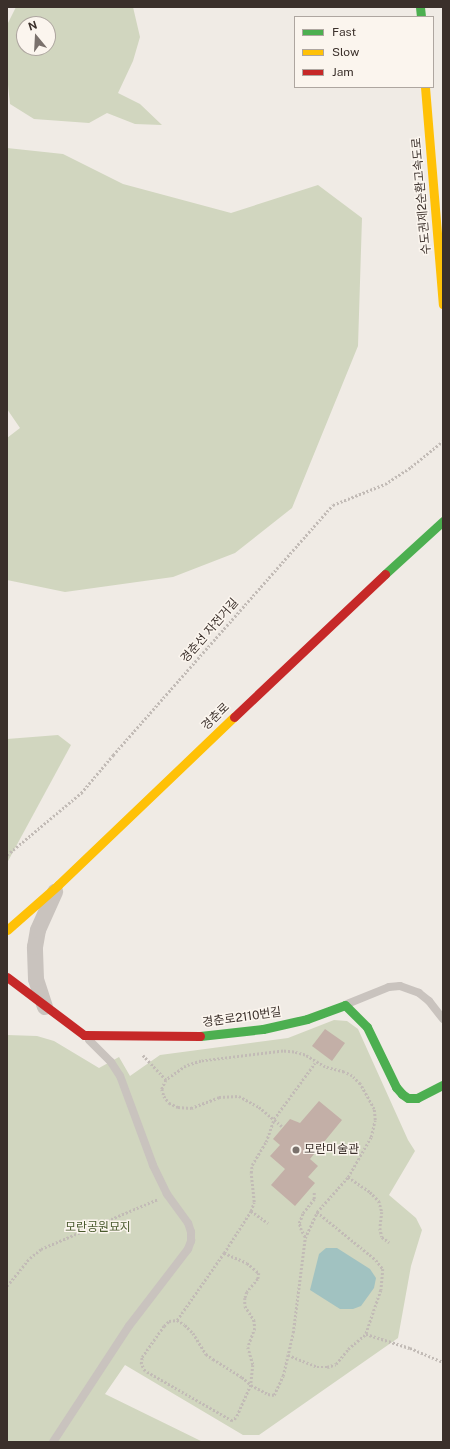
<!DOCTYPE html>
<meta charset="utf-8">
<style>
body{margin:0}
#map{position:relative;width:450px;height:1449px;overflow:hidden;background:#f0ebe5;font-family:"Public Sans","Noto Sans KR",sans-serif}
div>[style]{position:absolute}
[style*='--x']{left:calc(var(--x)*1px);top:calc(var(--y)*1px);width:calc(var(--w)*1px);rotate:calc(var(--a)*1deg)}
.green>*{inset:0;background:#d1d6bf}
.water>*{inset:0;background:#a1c2c1}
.building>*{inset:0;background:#c3afa7}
.path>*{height:2.5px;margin-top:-1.25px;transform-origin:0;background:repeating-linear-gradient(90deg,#c2bbb6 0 2px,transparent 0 4px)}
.lane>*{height:8px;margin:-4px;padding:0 4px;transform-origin:4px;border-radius:4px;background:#c9c3be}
.street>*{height:16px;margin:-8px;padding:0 8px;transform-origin:8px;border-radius:8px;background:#c9c3be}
.fast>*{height:9px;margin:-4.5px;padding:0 4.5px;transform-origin:4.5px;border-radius:4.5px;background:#4caf50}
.slow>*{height:9px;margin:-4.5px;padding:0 4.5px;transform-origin:4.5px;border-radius:4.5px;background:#ffc107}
.jam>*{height:9px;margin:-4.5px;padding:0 4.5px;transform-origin:4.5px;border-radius:4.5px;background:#c62828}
.dots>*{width:11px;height:11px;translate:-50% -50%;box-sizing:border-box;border:2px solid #fbf5ee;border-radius:50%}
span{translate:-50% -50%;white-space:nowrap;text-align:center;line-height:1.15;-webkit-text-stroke:3px #fbf5ee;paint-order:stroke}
.street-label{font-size:12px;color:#3b302b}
.poi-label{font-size:12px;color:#3b302b}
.left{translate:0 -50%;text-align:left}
.park-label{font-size:12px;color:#4a5a2e}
.frame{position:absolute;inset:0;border:8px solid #3b302b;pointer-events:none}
.legend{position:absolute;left:294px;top:16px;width:140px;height:72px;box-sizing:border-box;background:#fbf5ee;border:1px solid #aea6a0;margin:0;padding:5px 7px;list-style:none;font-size:12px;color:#3b302b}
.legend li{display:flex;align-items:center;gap:8px;height:20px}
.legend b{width:20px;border:1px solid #aea6a0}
.north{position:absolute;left:16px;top:16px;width:40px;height:40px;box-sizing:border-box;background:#fbf5ee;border:1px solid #aea6a0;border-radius:50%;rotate:342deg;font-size:11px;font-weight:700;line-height:16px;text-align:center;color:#3b302b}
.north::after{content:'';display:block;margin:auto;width:14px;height:18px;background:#7a716c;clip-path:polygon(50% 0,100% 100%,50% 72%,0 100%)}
</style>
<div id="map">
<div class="green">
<div style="clip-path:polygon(evenodd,16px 7px,133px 7px,140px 37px,133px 61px,118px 93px,140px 104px,162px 125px,135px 124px,107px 113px,89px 123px,34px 119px,10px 104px,7px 75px,7px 25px,16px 7px,24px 24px,48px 24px,48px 48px,24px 48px,24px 24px)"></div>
<div style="clip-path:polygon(7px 148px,63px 154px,123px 184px,231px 213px,318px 185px,362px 218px,358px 346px,292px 508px,235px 553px,173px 577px,65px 592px,7px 580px,7px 438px,20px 428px,7px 409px)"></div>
<div style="clip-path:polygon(58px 735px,71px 745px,7px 863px,7px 739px)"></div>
<div style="clip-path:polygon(334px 1020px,347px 1021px,358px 1029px,408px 1140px,415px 1151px,389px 1195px,416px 1218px,422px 1230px,411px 1266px,398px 1338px,259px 1435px,243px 1435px,125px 1365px,105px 1394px,203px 1442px,7px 1442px,7px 1035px,37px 1036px,54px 1041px,99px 1068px,119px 1057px,130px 1076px,160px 1055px,288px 1038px)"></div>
</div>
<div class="water">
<div style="clip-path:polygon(326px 1248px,337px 1248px,370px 1269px,376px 1278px,374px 1288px,361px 1306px,353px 1309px,340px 1309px,310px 1290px,319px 1254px)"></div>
</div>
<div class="building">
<div style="clip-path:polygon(325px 1029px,345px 1043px,332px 1061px,312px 1046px)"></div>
<div style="clip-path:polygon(319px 1101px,342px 1120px,310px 1159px,318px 1166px,308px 1177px,315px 1183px,295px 1206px,271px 1185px,285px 1169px,270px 1156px,280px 1145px,273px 1139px,290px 1119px,300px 1123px)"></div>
</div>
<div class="path">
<div style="--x:7;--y:855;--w:97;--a:-40"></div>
<div style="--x:81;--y:793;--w:50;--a:-49.9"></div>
<div style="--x:113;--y:755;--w:333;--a:-48.7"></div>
<div style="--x:333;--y:505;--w:56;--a:-22"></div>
<div style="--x:385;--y:484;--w:31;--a:-33"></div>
<div style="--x:411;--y:467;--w:41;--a:-39.1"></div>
<div style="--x:143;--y:1055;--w:34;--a:47"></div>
<div style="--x:348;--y:1177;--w:27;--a:34"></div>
<div style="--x:370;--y:1192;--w:13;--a:45"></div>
<div style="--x:379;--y:1201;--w:11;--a:75"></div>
<div style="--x:382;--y:1212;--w:16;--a:97"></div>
<div style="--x:380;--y:1228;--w:9;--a:77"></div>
<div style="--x:382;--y:1237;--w:9;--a:36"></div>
<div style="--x:251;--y:1211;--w:21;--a:35"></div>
<div style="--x:317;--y:1212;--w:76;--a:39.1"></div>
<div style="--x:376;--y:1260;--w:11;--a:52"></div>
<div style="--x:383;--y:1269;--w:21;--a:95"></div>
<div style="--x:381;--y:1290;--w:46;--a:108.8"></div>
<div style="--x:305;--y:1237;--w:8;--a:-120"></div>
<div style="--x:301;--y:1230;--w:7;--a:-106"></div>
<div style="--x:299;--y:1223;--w:11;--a:-68"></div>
<div style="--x:303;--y:1213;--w:18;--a:-52"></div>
<div style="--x:314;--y:1199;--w:8;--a:-90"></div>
<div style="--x:224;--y:1253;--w:25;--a:23"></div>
<div style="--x:247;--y:1263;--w:16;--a:40"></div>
<div style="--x:259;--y:1273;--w:6;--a:99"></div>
<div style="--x:258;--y:1279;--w:17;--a:130"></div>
<div style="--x:247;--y:1292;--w:6;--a:108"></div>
<div style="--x:245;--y:1298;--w:8;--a:90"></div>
<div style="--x:245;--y:1306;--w:17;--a:57"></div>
<div style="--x:254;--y:1320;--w:8;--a:83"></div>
<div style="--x:255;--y:1328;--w:20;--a:110"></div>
<div style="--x:248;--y:1347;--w:19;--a:74"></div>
<div style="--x:253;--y:1365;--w:20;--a:96"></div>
<div style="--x:251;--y:1385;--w:36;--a:114"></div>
<div style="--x:236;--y:1418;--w:5;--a:143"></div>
<div style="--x:232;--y:1421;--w:100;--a:-150.1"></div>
<div style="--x:145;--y:1371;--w:8;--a:-120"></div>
<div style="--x:141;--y:1364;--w:7;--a:-82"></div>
<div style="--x:142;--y:1357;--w:38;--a:-55"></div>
<div style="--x:164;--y:1326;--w:7;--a:-45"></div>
<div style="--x:169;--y:1321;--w:8;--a:-7"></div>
<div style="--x:177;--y:1320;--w:82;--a:-55"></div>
<div style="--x:224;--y:1253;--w:50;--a:-57.3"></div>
<div style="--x:251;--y:1211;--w:9;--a:-72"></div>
<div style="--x:254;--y:1202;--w:29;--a:-96"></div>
<div style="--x:251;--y:1173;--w:8;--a:-83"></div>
<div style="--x:252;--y:1165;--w:27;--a:-59"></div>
<div style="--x:266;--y:1142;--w:24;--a:-71"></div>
<div style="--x:274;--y:1119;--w:69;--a:-53.8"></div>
<div style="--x:7;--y:1286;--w:36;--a:-51"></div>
<div style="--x:30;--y:1258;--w:14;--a:-39"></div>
<div style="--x:41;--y:1249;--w:127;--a:-23.1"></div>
<div style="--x:177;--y:1320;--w:9;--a:32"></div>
<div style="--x:185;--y:1325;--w:11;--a:45"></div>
<div style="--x:193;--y:1333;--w:25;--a:58"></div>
<div style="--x:206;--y:1354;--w:9;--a:36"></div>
<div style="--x:213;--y:1359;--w:34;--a:32"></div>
<div style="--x:242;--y:1377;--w:12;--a:42"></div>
<div style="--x:251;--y:1385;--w:19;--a:28"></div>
<div style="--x:268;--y:1394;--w:6;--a:9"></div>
<div style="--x:274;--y:1395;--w:21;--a:-65"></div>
<div style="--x:283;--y:1376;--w:44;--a:-76.9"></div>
<div style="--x:293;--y:1333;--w:96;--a:-82.8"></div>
<div style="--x:305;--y:1238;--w:29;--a:-65"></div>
<div style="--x:317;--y:1212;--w:47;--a:-48.5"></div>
<div style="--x:348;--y:1177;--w:46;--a:-60.1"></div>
<div style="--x:371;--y:1137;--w:17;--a:-77"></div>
<div style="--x:375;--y:1120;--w:11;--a:-95"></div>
<div style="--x:374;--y:1109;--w:29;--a:-119"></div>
<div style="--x:360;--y:1084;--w:11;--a:-135"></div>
<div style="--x:352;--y:1076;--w:9;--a:-153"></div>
<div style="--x:344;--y:1072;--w:20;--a:-165"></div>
<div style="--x:325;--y:1067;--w:23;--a:-149"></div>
<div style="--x:305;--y:1055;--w:11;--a:-165"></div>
<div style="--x:294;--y:1052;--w:11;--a:-175"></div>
<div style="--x:283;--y:1051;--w:83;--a:173"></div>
<div style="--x:201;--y:1061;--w:16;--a:162"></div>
<div style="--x:186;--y:1066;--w:24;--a:145"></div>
<div style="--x:166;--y:1080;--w:10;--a:114"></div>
<div style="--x:162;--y:1089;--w:7;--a:74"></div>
<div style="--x:164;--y:1096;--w:9;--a:54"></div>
<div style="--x:169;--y:1103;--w:10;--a:24"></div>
<div style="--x:178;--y:1107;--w:13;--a:4"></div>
<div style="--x:191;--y:1108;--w:30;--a:-21"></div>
<div style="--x:219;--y:1097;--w:20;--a:-3"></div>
<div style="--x:239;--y:1096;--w:23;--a:29"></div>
<div style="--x:259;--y:1107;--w:30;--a:40"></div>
<div style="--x:288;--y:1355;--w:31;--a:22"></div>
<div style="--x:317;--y:1367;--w:10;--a:0"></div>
<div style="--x:327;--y:1367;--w:9;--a:-18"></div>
<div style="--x:336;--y:1364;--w:19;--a:-51"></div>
<div style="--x:348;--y:1349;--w:23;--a:-40"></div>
<div style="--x:366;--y:1334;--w:46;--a:17.7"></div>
<div style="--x:410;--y:1348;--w:36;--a:23"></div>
</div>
<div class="lane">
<div style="--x:347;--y:1004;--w:45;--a:-22"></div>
<div style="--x:389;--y:987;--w:11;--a:-5"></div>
<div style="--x:400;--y:986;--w:20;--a:20"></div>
<div style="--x:419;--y:993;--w:13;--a:39"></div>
<div style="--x:429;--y:1001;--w:23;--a:52"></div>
<div style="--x:53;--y:1442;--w:139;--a:-56.8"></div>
<div style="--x:129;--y:1326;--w:97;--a:-52.5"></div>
<div style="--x:188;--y:1249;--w:9;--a:-69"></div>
<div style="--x:191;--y:1241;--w:9;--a:-90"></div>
<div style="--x:191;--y:1232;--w:9;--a:-108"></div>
<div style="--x:188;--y:1223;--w:36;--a:-126"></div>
<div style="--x:167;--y:1194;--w:32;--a:-116"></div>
<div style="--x:153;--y:1165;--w:95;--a:-110.3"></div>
<div style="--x:120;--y:1076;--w:17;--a:-123"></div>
<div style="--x:111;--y:1062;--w:31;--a:-135"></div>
</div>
<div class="street">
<div style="--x:45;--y:1007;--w:29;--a:-108"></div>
<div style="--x:36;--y:979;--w:32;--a:-92"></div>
<div style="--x:35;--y:947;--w:17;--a:-80"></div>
<div style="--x:38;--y:930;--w:42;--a:-65.9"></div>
</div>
<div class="fast">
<div style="--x:420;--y:7;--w:10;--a:84"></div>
<div style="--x:385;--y:574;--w:79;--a:-42.4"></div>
<div style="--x:200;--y:1036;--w:63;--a:-6.3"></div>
<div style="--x:263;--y:1029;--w:45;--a:-12.8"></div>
<div style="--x:307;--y:1019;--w:40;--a:-20.2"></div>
<div style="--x:345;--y:1005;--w:31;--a:45"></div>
<div style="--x:367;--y:1027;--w:67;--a:64.2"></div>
<div style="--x:396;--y:1087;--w:9;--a:49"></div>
<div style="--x:402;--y:1094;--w:7;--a:34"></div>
<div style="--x:408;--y:1098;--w:9;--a:0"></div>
<div style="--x:417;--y:1098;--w:29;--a:-27"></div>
</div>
<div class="slow">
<div style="--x:425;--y:87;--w:218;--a:85.3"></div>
<div style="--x:7;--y:930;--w:68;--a:-41.4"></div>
<div style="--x:58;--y:885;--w:243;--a:-43.7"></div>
</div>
<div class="jam">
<div style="--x:234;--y:717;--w:208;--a:-43.4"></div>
<div style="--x:7;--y:977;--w:96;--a:37"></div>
<div style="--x:84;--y:1035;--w:116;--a:0.5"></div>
</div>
<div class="dots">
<div style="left:296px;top:1150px;background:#7a716c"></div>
</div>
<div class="street-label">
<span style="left:422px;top:196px;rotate:-95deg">수도권제2순환고속도로</span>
<span style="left:210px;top:631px;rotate:-49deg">경춘선 자전거길</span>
<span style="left:216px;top:717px;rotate:-44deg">경춘로</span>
<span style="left:242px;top:1018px;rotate:-8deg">경춘로2110번길</span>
</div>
<div class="poi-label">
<span class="left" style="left:304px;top:1150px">모란미술관</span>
</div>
<div class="park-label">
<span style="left:98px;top:1228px">모란공원묘지</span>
</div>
<div class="frame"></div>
<ul class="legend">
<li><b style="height:5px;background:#4caf50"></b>Fast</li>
<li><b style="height:5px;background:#ffc107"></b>Slow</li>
<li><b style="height:5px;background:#c62828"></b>Jam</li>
</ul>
<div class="north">N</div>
</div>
